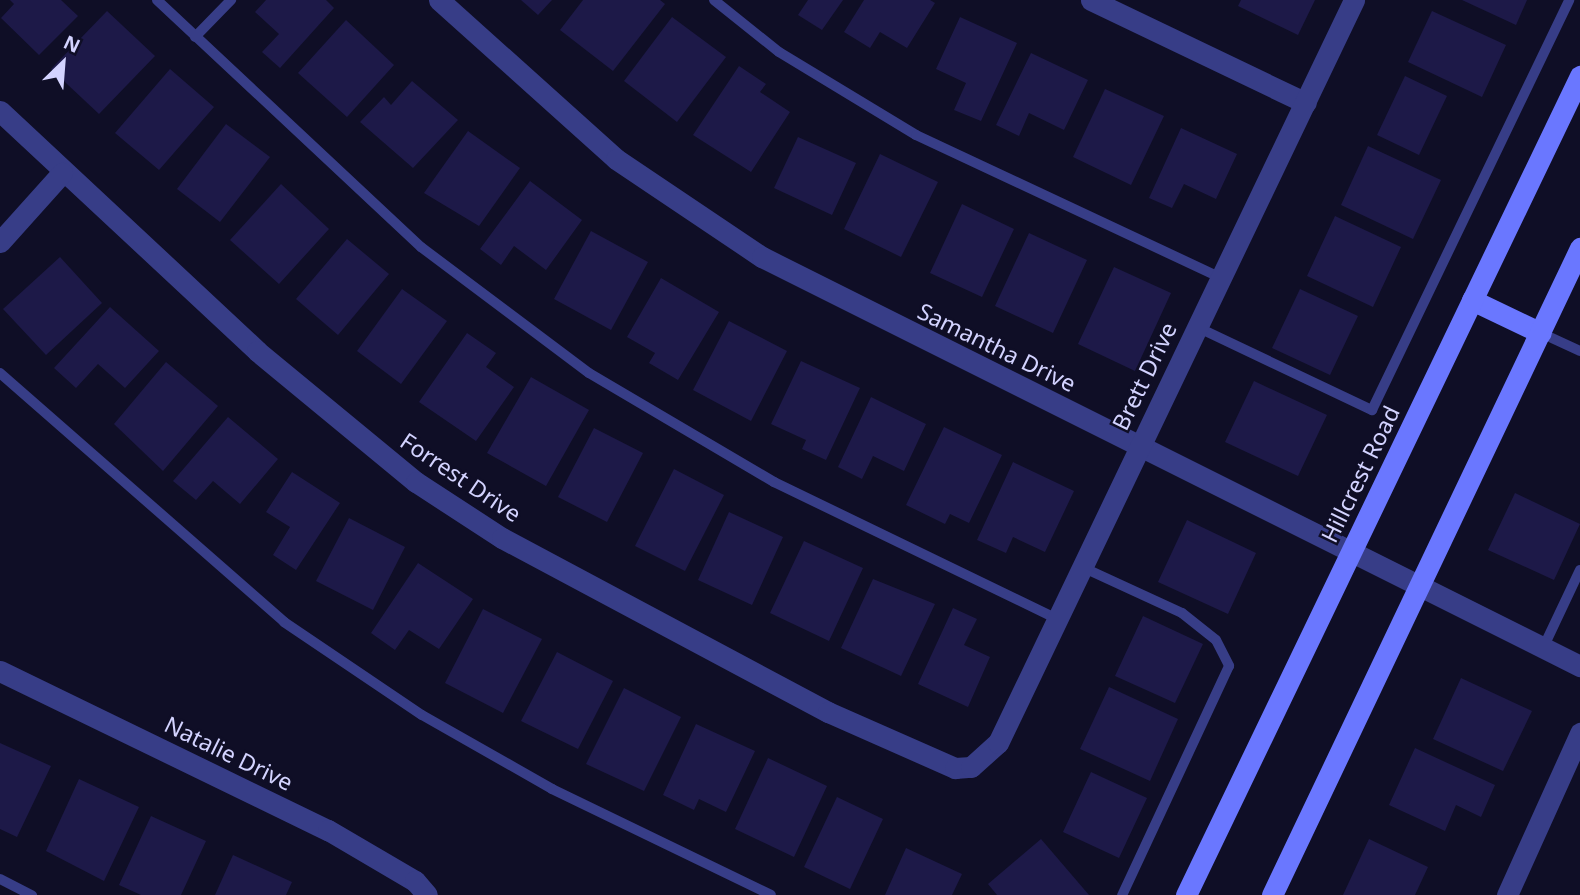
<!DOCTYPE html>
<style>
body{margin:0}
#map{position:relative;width:1580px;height:895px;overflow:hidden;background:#0f0e26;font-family:"Noto Sans",sans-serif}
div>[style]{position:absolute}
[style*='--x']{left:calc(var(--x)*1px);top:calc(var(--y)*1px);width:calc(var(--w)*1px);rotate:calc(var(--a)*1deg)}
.building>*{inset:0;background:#1d1948}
.lane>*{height:10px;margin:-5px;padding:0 5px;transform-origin:5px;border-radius:5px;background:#373d87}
.street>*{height:21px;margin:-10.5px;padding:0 10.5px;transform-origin:10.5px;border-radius:10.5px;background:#373d87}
.secondary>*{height:21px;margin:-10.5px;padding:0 10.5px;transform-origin:10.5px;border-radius:10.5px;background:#6a77ff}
span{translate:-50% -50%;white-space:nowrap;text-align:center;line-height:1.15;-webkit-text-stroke:5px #0f0e26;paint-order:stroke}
.street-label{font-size:23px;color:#d3d3ff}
.north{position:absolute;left:28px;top:28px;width:70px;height:70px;-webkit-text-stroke:5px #0f0e26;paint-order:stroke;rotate:25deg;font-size:19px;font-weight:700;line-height:28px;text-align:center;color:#d3d3ff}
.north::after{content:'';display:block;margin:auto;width:24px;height:32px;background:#d3d3ff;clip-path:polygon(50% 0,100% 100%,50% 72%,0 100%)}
</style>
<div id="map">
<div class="building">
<div style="clip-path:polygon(10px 0,61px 0,78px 16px,39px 55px,1px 18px,14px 4px)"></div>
<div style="clip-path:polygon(266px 0,326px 0,334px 8px,280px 68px,262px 52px,279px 34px,255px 12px)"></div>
<div style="clip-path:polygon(521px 0,552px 0,538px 15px)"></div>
<div style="clip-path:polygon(583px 0,660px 0,665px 4px,613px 71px,560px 30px)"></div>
<div style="clip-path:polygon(808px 0,843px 0,822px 30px,798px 15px)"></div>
<div style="clip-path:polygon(864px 0,930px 0,935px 3px,907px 48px,880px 32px,870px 48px,844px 32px)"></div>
<div style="clip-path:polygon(1241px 0,1315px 0,1298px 35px,1238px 6px)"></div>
<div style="clip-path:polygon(1462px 0,1527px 0,1516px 25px)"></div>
<div style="clip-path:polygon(107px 11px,155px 56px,99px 114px,51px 69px)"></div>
<div style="clip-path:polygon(1432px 11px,1506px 45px,1482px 97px,1408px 62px)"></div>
<div style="clip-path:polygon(672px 17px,726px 57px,677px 122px,624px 81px)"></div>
<div style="clip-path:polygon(960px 17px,1017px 43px,981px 121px,954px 110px,966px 83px,936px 69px)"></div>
<div style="clip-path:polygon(346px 20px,394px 65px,347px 117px,298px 73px)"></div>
<div style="clip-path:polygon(1031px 53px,1088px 80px,1064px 130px,1029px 113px,1019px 136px,996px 125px)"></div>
<div style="clip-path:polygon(739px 66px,766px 84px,760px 92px,790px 112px,751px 172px,693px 135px)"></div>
<div style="clip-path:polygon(170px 69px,214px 107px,159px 170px,115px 133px)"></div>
<div style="clip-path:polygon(1405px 76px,1447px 96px,1419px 155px,1377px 135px)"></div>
<div style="clip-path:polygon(412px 81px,458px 120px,413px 168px,360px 122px,384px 97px,391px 105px)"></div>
<div style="clip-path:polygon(1105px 89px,1164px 116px,1131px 185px,1073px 157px)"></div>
<div style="clip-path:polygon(226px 124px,270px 157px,220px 222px,177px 189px)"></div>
<div style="clip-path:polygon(1181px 128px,1237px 154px,1216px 199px,1184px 184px,1172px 208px,1149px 198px)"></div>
<div style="clip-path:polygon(468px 131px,520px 168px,479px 226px,424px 193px)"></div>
<div style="clip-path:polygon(798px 137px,856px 163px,832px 215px,774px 188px)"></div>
<div style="clip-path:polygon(1368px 146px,1441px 180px,1413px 239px,1341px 205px)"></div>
<div style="clip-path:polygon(880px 154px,938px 182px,901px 257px,844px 229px)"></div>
<div style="clip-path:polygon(530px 181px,582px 220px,546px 270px,514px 246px,501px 265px,480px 249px)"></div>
<div style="clip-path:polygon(281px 184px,329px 229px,279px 284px,230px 240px)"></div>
<div style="clip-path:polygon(962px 204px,1014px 229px,982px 297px,930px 273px)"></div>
<div style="clip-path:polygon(1335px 216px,1401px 247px,1373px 307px,1307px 276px)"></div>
<div style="clip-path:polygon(591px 231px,648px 262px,611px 330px,554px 299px)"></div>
<div style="clip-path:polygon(1029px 233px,1087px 260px,1053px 333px,995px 306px)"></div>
<div style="clip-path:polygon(347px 239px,389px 274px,338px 335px,296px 299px)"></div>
<div style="clip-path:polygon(60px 257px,102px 303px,46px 355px,3px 309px)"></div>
<div style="clip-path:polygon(1114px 267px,1171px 293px,1135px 371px,1078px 344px)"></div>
<div style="clip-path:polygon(661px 278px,719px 312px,678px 380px,649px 363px,655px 353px,627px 337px)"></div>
<div style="clip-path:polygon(402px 289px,447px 321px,401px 384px,357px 351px)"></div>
<div style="clip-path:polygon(1300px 289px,1358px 316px,1330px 375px,1272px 348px)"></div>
<div style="clip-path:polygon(110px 307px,159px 351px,125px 388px,98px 364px,76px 388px,54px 368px)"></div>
<div style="clip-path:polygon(729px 321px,787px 351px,751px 421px,693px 390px)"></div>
<div style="clip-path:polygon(467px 333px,496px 353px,486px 367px,514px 387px,476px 441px,419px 402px)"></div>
<div style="clip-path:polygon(801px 361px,860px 388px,826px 460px,802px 449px,806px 440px,771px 424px)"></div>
<div style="clip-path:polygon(166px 362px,218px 406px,163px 471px,114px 424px)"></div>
<div style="clip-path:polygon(531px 377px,589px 410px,546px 486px,487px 453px)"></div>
<div style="clip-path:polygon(1254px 381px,1327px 415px,1298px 476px,1225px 442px)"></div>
<div style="clip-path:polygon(871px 397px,926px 424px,904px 471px,873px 456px,862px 479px,838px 467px)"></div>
<div style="clip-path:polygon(228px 417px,278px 459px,240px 504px,213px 481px,196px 500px,173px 481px)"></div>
<div style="clip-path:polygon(944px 427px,1002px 455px,969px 523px,950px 514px,945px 524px,906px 505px)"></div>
<div style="clip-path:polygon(594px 428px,643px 453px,607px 522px,558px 497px)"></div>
<div style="clip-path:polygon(1013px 462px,1074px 491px,1045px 552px,1013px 537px,1006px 553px,977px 540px)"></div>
<div style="clip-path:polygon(674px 469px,724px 495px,685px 571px,635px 546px)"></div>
<div style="clip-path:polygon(292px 472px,340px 503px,296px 570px,273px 555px,290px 527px,266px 512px)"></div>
<div style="clip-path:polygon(1515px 493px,1580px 524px,1554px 580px,1488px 550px)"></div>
<div style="clip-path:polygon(729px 512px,783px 537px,752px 605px,698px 580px)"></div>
<div style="clip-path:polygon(349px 518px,405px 547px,373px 610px,316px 581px)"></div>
<div style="clip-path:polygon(1187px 520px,1256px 553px,1228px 614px,1158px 582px)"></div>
<div style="clip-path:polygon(804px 541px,863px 568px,829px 641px,770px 613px)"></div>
<div style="clip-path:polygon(418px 563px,473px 599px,439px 649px,409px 630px,395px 650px,371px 633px)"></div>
<div style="clip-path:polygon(873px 579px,935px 604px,901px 676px,841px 648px)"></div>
<div style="clip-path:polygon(953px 608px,977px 619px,964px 645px,990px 657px,968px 707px,918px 684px)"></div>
<div style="clip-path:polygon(483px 609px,542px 639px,503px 713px,445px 683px)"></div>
<div style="clip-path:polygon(1143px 616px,1203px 644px,1175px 703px,1115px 676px)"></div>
<div style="clip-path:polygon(557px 652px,613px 681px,578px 749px,521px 721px)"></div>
<div style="clip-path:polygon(1461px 678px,1532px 711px,1503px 771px,1433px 739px)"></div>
<div style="clip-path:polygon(1109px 687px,1178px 719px,1150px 781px,1080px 749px)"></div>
<div style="clip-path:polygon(624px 688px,681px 717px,644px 791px,586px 764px)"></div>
<div style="clip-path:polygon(696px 724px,755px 751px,726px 812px,699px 799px,694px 810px,663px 795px)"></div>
<div style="clip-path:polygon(0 743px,51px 766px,17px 837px,0 829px)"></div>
<div style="clip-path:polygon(1415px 748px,1495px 785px,1481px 817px,1456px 805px,1445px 831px,1389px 805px)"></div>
<div style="clip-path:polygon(768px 758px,827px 786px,794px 857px,735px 829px)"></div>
<div style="clip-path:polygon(1091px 772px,1147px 798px,1119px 858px,1063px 832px)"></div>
<div style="clip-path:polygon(79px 779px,139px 807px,104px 881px,46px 851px)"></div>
<div style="clip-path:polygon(837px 797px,883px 819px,850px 889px,804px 867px)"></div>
<div style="clip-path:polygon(151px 816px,206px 841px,181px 895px,141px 895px,119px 885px)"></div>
<div style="clip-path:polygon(1041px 839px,1089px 895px,997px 895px,988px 884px)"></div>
<div style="clip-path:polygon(1369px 839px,1428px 867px,1415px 895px,1343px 895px)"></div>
<div style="clip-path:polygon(906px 848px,962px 874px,952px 895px,885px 895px)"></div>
<div style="clip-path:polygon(233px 855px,292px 882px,286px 895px,215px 895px)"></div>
</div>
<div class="lane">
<div style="--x:157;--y:0;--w:362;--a:43.1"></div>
<div style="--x:421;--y:247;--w:210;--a:36.9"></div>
<div style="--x:589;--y:373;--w:215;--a:30.5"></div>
<div style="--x:774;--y:482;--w:314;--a:25.8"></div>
<div style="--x:714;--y:0;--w:83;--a:38.7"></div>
<div style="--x:779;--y:52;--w:160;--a:31.2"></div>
<div style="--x:916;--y:135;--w:337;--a:25.1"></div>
<div style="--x:195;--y:37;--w:52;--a:-45.8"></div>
<div style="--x:1197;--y:327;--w:194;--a:25.4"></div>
<div style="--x:1372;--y:410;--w:455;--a:-64.3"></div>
<div style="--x:1541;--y:333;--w:43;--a:24.8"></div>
<div style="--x:0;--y:373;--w:378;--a:41.2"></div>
<div style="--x:284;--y:622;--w:166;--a:34"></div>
<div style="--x:422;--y:715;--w:150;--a:29.6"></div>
<div style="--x:552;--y:789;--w:243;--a:25.8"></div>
<div style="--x:1082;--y:567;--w:110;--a:24.7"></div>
<div style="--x:1182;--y:613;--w:43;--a:38.5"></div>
<div style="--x:1216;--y:640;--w:29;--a:63"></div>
<div style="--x:1229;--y:666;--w:253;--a:115"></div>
<div style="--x:1544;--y:646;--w:84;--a:-64.7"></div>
<div style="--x:0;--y:879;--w:36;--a:27"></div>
</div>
<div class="street">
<div style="--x:439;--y:0;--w:238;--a:41.9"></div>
<div style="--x:616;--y:159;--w:176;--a:33.9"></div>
<div style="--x:762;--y:257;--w:915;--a:26.57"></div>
<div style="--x:1091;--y:0;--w:238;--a:25.6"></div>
<div style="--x:0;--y:111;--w:352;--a:43"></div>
<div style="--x:257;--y:351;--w:206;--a:39.5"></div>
<div style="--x:416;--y:482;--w:103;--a:33.1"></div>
<div style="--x:502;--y:538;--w:370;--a:28.1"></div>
<div style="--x:828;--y:712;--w:139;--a:23.8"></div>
<div style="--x:955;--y:768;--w:16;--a:-4"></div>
<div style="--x:971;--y:767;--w:36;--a:-42"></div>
<div style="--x:998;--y:743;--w:824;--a:-64.4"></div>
<div style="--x:0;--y:242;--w:93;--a:-48.1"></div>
<div style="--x:0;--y:671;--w:365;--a:25.9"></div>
<div style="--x:328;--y:830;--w:101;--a:30.4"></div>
<div style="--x:415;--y:881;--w:18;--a:49"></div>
<div style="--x:1507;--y:895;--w:178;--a:-65.7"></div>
</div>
<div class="secondary">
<div style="--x:1472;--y:300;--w:76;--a:25.6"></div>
<div style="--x:1186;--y:895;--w:909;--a:-64.31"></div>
<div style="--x:1272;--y:895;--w:717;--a:-64.54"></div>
</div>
<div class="street-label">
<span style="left:997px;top:347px;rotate:26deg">Samantha Drive</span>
<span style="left:1144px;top:376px;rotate:-64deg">Brett Drive</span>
<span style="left:1360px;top:474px;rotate:-64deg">Hillcrest Road</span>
<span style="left:461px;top:477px;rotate:34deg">Forrest Drive</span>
<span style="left:229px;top:753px;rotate:26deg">Natalie Drive</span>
</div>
<div class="north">N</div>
</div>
